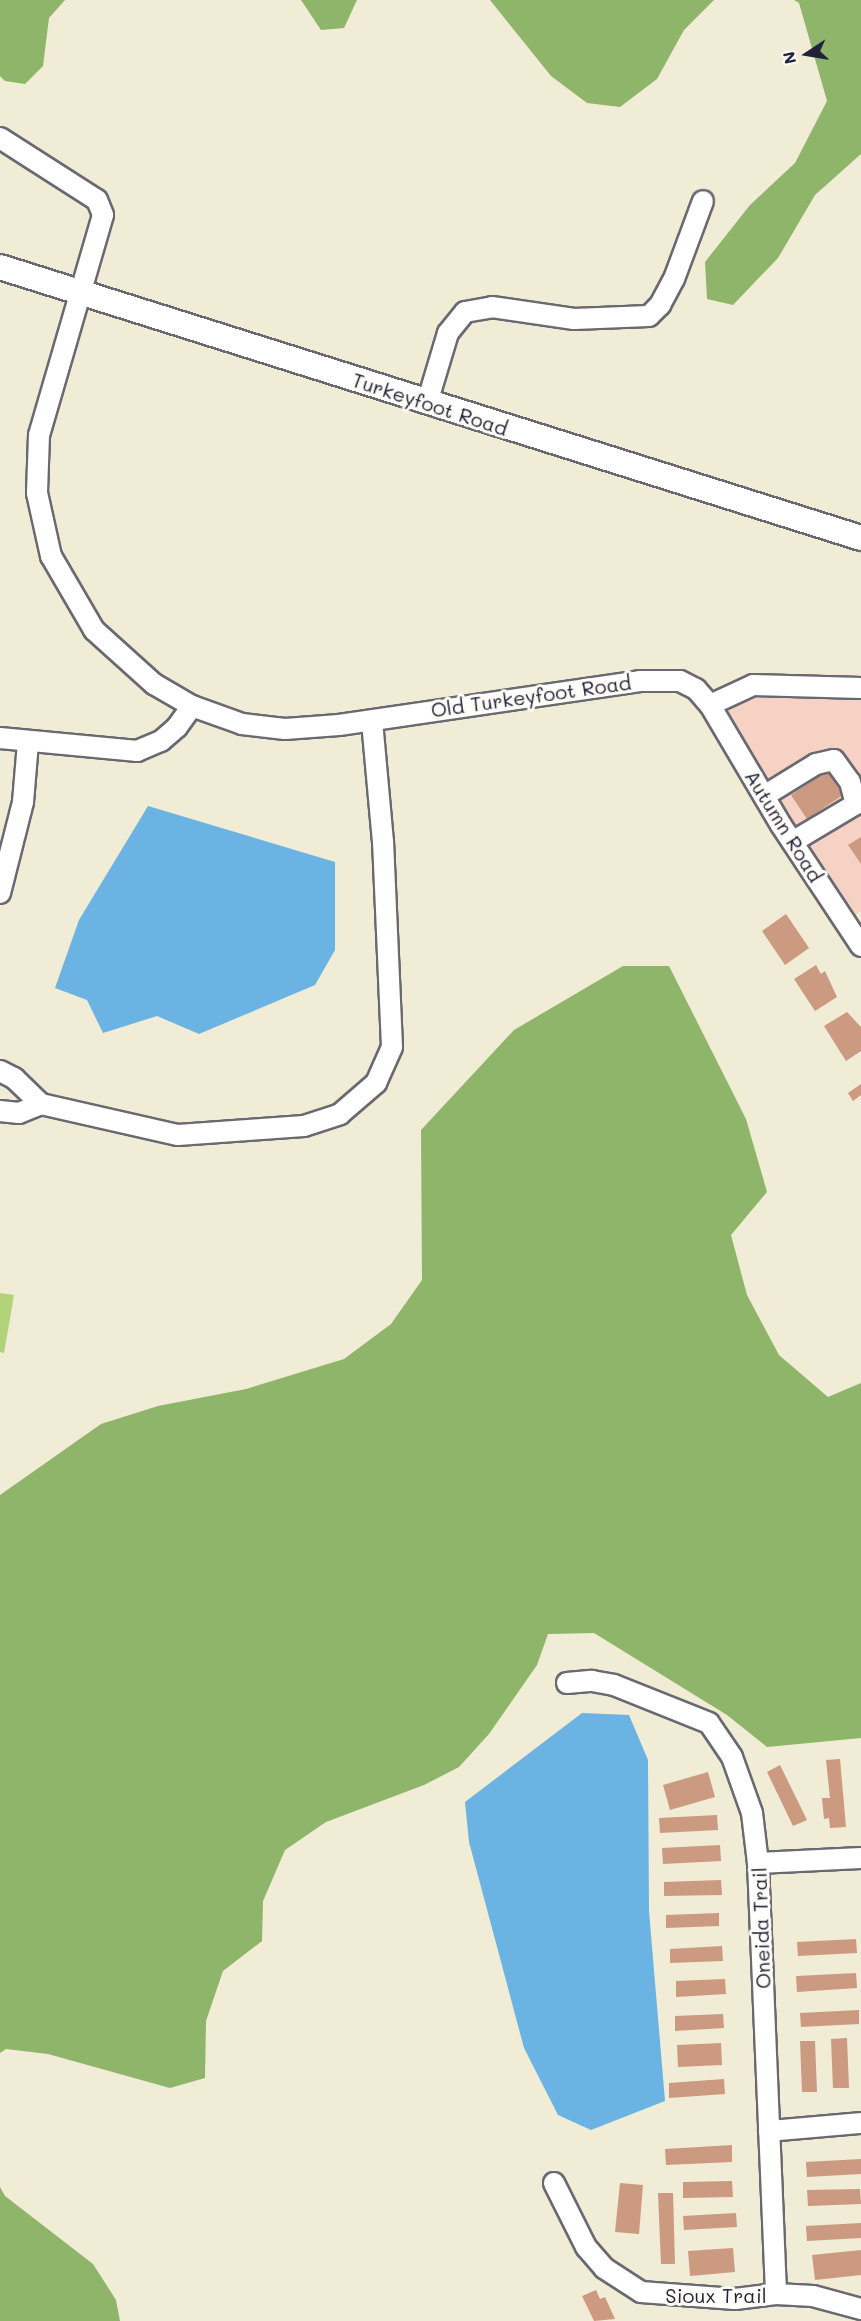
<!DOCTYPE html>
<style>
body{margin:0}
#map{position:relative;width:861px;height:2321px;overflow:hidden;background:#f0ecd5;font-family:Mali,sans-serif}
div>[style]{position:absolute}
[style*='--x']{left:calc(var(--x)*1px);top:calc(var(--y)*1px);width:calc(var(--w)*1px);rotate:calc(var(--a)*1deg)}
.built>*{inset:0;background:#f6d2c4}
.green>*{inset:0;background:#b3d37a}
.forest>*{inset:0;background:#8eb56a}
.water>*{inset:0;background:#6ab3e2}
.building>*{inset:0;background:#cc9981}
.roads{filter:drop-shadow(2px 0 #6a6971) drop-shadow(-2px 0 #6a6971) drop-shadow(0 2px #6a6971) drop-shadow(0 -2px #6a6971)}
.minor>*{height:20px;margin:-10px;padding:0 10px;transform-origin:10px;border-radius:10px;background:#fff}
.major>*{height:24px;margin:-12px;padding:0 12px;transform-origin:12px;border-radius:12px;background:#fff}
span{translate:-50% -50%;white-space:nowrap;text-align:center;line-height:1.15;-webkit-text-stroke:6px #fdfcf7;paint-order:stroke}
.street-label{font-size:20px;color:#22223b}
.north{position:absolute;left:777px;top:24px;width:60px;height:60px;-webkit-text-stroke:4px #fdfcf7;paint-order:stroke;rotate:258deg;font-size:16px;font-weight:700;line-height:24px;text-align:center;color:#22223b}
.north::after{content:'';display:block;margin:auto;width:21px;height:27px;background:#22223b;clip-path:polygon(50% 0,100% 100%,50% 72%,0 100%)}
</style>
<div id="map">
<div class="built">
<div style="clip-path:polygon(861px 688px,861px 911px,845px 922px,710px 705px,731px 692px)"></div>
</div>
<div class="green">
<div style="clip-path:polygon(0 1293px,14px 1295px,4px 1353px,0 1352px)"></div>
</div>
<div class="forest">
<div style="clip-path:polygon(0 0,65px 0,49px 18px,43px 66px,25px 84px,5px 81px,0 76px)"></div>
<div style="clip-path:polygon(301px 0,357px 0,344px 28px,321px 30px)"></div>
<div style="clip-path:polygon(490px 0,714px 0,684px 30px,657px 79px,620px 107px,587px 103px,551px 76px)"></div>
<div style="clip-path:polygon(794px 0,861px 0,861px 154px,815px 195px,778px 258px,733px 305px,707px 299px,705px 262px,750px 205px,795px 163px,827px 101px,799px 3px)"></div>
<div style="clip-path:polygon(623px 966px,669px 966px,746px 1119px,767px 1192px,731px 1235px,747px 1295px,779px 1355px,828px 1397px,861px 1383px,861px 1738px,767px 1747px,727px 1715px,594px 1633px,548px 1634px,537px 1665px,489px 1734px,459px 1767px,424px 1785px,326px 1822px,285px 1850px,263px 1901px,262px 1941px,223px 1971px,206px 2021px,205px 2078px,170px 2088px,48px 2054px,6px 2049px,0 2053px,0 1495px,101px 1424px,158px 1406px,246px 1389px,344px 1359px,391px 1324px,422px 1280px,421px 1130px,514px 1030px)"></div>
<div style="clip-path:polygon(0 2187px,5px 2196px,93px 2264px,116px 2300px,120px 2321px,0 2321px)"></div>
</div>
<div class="water">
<div style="clip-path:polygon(148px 806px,335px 862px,335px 950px,315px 985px,199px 1034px,157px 1016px,103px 1033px,87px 1000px,55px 988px,79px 920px)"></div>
<div style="clip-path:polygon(582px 1713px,629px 1715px,648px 1760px,649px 1911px,665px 2101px,591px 2130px,558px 2115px,524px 2048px,469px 1842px,465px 1802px)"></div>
</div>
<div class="building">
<div style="clip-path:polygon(827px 771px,843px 795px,807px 819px,791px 795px)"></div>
<div style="clip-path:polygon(861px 837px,861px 864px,848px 845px)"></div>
<div style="clip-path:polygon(786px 914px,809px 948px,785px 965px,762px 931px)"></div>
<div style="clip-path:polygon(816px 965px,821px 974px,825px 971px,837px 997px,815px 1011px,794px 979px)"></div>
<div style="clip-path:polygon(847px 1012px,861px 1027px,861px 1051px,846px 1061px,824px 1026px)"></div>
<div style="clip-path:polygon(861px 1079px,861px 1095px,853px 1101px,848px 1093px,861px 1084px)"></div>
<div style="clip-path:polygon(840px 1759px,846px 1827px,830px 1828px,829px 1818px,824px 1819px,822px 1798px,830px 1798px,826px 1760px)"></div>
<div style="clip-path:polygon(780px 1765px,807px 1820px,793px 1826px,767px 1772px)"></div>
<div style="clip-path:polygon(708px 1772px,715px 1797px,670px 1810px,663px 1785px)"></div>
<div style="clip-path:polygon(717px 1815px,718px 1830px,660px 1833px,659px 1818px)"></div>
<div style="clip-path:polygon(720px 1845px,721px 1861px,663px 1864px,662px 1848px)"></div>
<div style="clip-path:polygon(721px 1880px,722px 1895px,664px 1896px,664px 1882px)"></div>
<div style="clip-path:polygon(719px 1913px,719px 1926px,666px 1928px,666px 1915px)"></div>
<div style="clip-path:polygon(856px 1939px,857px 1953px,798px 1956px,797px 1942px)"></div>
<div style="clip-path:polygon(722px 1946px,723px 1961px,670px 1963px,670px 1949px)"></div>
<div style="clip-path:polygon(856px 1973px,857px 1988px,797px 1992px,796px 1976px)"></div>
<div style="clip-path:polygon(725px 1979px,726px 1994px,676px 1997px,676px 1981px)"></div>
<div style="clip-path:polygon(859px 2010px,859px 2024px,801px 2027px,800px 2013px)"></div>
<div style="clip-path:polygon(723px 2014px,724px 2028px,675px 2031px,675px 2016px)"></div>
<div style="clip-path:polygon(847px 2038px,849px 2088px,833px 2088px,831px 2039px)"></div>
<div style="clip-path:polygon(800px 2041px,815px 2041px,817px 2092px,802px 2092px)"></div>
<div style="clip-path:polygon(721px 2043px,722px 2065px,678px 2067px,677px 2045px)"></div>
<div style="clip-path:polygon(724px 2079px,725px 2094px,669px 2098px,669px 2083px)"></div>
<div style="clip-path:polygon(732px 2145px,732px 2162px,666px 2165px,665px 2149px)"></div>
<div style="clip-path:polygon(861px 2159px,861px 2174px,807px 2177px,806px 2162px)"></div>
<div style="clip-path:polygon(732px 2181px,733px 2197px,683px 2198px,683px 2182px)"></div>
<div style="clip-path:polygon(620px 2183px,643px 2185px,639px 2234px,615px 2232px)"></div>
<div style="clip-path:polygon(860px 2189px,861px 2204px,808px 2206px,807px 2190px)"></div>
<div style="clip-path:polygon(658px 2193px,673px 2193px,675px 2264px,661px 2264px)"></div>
<div style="clip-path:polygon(736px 2213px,737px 2227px,684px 2230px,683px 2216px)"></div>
<div style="clip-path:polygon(861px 2223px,861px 2238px,807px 2241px,806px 2226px)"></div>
<div style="clip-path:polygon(733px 2248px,735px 2272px,690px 2276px,688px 2251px)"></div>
<div style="clip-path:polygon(861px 2250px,861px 2275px,815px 2280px,812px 2255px)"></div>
<div style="clip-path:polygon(596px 2290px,600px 2299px,605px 2297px,615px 2319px,594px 2321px,582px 2296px)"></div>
</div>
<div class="roads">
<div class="minor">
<div style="--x:0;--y:138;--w:115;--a:32.6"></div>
<div style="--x:97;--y:200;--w:16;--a:68"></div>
<div style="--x:103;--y:215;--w:229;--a:106.2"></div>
<div style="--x:39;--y:435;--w:58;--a:92"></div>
<div style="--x:37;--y:493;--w:65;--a:77.5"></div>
<div style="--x:51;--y:556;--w:86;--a:59.8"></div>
<div style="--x:94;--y:630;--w:81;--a:42"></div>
<div style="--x:154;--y:684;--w:44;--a:30.1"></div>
<div style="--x:192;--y:706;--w:53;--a:19.8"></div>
<div style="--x:242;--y:724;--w:43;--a:6.6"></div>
<div style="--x:285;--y:729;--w:54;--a:-4.2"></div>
<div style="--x:339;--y:725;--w:304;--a:-8.3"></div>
<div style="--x:640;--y:681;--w:40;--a:0"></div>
<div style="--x:680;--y:681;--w:18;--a:27"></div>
<div style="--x:696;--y:689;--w:21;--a:49"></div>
<div style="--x:710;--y:705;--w:139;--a:59.4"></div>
<div style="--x:781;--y:825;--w:145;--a:56.5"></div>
<div style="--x:427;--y:403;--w:73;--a:-73.3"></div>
<div style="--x:448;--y:333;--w:27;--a:-51"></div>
<div style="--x:465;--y:312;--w:27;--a:-10"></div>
<div style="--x:492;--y:307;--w:83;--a:8.3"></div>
<div style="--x:574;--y:319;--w:75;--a:-2.3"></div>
<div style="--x:649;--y:316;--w:16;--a:-45"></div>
<div style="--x:660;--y:305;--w:30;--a:-62"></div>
<div style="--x:674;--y:279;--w:83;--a:-69.6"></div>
<div style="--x:710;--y:705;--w:47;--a:-24.9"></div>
<div style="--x:753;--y:685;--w:108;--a:1.6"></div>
<div style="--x:0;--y:738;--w:138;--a:5.4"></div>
<div style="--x:137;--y:751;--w:26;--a:-23"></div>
<div style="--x:161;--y:741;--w:21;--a:-41"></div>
<div style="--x:177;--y:727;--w:26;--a:-54"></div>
<div style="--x:764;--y:796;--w:61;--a:-31.6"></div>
<div style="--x:816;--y:764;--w:18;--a:-13"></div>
<div style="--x:834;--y:760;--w:27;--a:54"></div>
<div style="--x:850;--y:782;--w:23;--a:75"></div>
<div style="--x:856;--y:804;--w:74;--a:149.3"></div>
<div style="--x:0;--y:893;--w:94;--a:-75.8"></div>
<div style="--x:23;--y:802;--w:59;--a:-85.2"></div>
<div style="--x:0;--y:1071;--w:16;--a:27"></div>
<div style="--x:14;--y:1078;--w:37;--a:44"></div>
<div style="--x:41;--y:1104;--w:140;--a:12.8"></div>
<div style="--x:178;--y:1135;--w:126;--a:-4.1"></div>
<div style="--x:304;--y:1126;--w:38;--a:-18"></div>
<div style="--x:340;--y:1114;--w:48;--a:-40.7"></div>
<div style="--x:376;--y:1083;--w:39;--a:-66"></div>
<div style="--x:392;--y:1047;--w:205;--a:-92.5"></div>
<div style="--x:383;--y:842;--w:122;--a:-95.2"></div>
<div style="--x:0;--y:1111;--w:19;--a:6"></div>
<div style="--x:19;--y:1113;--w:24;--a:-22"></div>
<div style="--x:567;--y:1683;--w:25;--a:-5"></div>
<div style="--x:592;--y:1681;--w:22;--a:10"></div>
<div style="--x:614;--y:1685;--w:102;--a:21.8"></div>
<div style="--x:709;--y:1723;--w:41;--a:55.9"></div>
<div style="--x:732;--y:1757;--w:59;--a:70.3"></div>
<div style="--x:752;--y:1813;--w:50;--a:83.2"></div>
<div style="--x:758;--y:1863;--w:431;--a:87.6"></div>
<div style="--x:758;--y:1863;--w:103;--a:-2.8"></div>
<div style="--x:769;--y:2131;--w:92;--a:-5"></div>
<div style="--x:554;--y:2183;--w:72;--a:63.4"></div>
<div style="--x:586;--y:2247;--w:28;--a:49"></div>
<div style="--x:604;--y:2268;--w:44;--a:33"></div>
<div style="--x:641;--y:2292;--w:94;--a:4.3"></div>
<div style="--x:735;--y:2299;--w:41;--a:-7"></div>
<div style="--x:776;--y:2294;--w:37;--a:3"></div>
<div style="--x:813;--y:2296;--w:50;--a:15.2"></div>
</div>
<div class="major">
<div style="--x:0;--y:267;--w:903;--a:17.47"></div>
</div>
</div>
<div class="street-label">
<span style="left:430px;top:404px;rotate:18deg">Turkeyfoot Road</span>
<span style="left:531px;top:696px;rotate:-8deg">Old Turkeyfoot Road</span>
<span style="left:784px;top:826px;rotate:58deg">Autumn Road</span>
<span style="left:761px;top:1928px;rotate:-92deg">Oneida Trail</span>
<span style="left:716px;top:2295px">Sioux Trail</span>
</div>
<div class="north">N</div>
</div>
